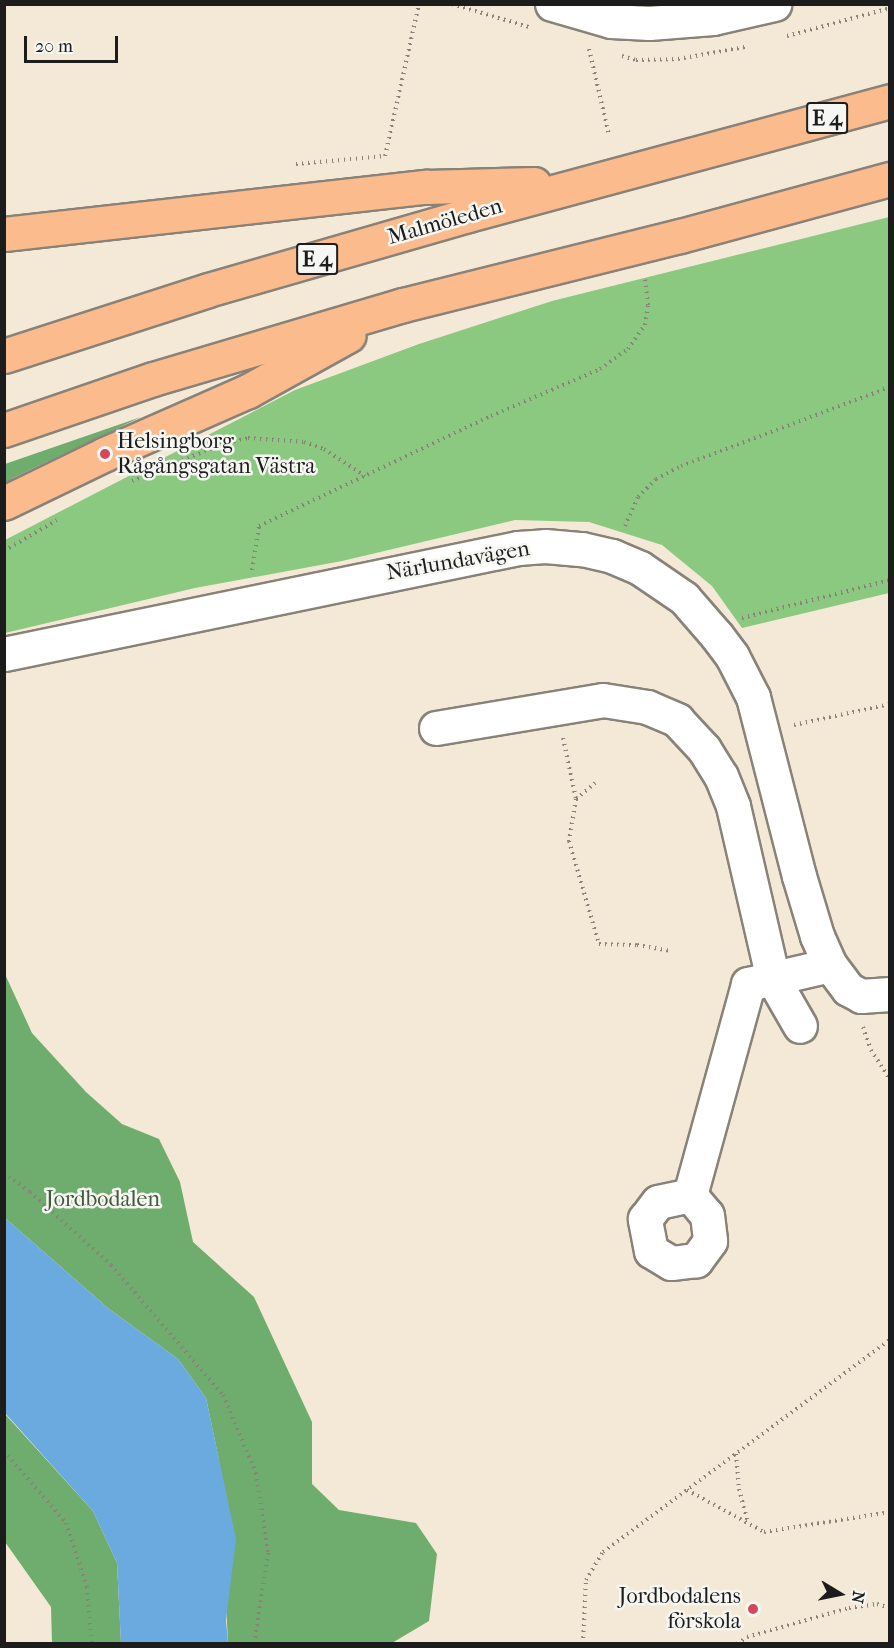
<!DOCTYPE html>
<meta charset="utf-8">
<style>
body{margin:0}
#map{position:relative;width:894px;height:1648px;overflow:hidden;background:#f3e9d6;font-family:"IM FELL French Canon",serif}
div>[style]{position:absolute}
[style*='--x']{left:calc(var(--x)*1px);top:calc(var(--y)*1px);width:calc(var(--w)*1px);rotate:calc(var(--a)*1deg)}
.green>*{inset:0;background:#8ac97f}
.forest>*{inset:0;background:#6fad6e}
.water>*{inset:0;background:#6aaade}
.path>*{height:4px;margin-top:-2px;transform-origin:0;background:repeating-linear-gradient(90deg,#888279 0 1.5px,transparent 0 6px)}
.roads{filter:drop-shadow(2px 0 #888279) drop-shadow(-2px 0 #888279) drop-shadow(0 2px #888279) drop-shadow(0 -2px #888279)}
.minor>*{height:33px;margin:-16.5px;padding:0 16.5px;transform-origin:16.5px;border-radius:16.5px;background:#fff}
.highway>*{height:33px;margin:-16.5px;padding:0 16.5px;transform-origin:16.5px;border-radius:16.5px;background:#fbbb8c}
.dots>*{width:16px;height:16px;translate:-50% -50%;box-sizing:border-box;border:3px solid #f6f6f2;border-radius:50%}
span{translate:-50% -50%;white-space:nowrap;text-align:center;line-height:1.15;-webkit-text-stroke:5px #f6f6f2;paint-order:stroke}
.shield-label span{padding:2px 4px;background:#f6f6f2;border:2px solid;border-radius:4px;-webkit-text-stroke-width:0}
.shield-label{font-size:21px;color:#1c1c1c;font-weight:700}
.street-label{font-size:22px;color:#1c1c1c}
.poi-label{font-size:22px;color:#1c1c1c}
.left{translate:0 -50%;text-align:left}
.right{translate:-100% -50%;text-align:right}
.park-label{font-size:22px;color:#42593f}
.frame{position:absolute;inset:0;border:6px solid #1c1c1c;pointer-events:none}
.north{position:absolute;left:810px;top:1564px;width:60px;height:60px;-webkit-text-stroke:4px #f6f6f2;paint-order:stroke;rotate:100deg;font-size:16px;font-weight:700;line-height:24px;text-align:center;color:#1c1c1c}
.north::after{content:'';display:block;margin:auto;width:21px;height:27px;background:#1c1c1c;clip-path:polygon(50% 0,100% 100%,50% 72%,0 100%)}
.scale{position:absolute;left:24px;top:36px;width:94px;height:27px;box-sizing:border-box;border:3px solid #1c1c1c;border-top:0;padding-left:8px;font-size:18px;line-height:21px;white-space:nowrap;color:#1c1c1c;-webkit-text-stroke:4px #f6f6f2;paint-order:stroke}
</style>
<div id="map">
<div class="green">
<div style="clip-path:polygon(889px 217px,889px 593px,742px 628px,712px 586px,662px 545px,589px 522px,515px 520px,342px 561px,195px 588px,5px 633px,5px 540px,295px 390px,419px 344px,552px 301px)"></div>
</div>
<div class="forest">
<div style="clip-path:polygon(141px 417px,15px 477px,5px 483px,5px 464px)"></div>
<div style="clip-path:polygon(4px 972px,32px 1033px,86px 1092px,122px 1124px,159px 1139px,180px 1182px,193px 1242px,254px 1297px,312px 1422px,312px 1484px,339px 1510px,416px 1523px,437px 1554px,429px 1621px,392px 1643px,228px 1643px,219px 1460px,206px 1398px,178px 1359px,109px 1309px,5px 1218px)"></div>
<div style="clip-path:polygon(4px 1413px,93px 1511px,117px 1563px,121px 1643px,52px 1643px,51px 1607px,5px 1542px)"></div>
</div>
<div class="water">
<div style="clip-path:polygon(5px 1218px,109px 1309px,178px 1359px,206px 1398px,236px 1539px,226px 1620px,228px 1643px,121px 1643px,117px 1563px,93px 1511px,5px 1413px)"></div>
</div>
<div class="path">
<div style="--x:452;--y:4;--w:80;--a:16.6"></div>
<div style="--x:787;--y:36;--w:107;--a:-15.2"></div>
<div style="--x:589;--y:49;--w:88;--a:76.9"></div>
<div style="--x:622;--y:56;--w:15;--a:16"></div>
<div style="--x:636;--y:60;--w:42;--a:-1.4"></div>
<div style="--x:678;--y:59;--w:68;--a:-10.2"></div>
<div style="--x:296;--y:164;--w:89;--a:-5.1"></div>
<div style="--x:385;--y:156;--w:156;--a:-77.4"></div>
<div style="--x:132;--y:481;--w:97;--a:-22.3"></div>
<div style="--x:222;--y:444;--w:27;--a:-13"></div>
<div style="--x:248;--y:438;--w:56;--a:4.1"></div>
<div style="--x:304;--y:442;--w:21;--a:19"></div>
<div style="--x:324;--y:449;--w:49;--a:33.4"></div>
<div style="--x:625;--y:526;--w:32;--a:-66"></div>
<div style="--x:638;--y:497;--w:25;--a:-45"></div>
<div style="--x:656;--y:479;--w:28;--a:-27"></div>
<div style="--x:681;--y:466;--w:223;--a:-20.7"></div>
<div style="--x:4;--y:551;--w:61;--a:-30.3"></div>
<div style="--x:252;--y:570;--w:45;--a:-81"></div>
<div style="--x:259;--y:526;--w:257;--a:-25.4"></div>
<div style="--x:491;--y:416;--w:119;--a:-23.3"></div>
<div style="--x:600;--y:369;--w:34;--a:-36"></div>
<div style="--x:628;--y:349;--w:29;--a:-55"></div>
<div style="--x:645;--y:325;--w:20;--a:-81"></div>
<div style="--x:648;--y:305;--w:26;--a:-97"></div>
<div style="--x:742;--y:618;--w:153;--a:-14.4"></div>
<div style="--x:794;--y:725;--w:98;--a:-12.3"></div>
<div style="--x:563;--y:738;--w:62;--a:78"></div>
<div style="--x:576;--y:799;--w:43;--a:99.5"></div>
<div style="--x:569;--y:841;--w:107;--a:73.8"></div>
<div style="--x:599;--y:944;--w:38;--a:2"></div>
<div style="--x:637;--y:945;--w:35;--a:10"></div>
<div style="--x:576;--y:799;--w:25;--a:-40"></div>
<div style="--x:863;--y:1027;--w:24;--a:71"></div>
<div style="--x:871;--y:1050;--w:35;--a:57"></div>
<div style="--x:4;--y:1173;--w:32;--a:36"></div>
<div style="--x:30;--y:1192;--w:109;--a:42"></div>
<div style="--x:111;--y:1265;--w:172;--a:49.3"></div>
<div style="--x:223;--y:1395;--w:85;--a:67.1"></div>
<div style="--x:256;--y:1473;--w:81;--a:81.5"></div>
<div style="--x:268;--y:1553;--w:92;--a:98.7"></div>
<div style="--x:4;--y:1451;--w:95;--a:49.3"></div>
<div style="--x:66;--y:1523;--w:67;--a:71.8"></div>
<div style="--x:87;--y:1587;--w:57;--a:85"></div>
<div style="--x:736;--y:1454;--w:35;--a:85"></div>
<div style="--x:739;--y:1489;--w:35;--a:75"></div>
<div style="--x:687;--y:1490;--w:88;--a:28.6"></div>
<div style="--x:764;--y:1532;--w:128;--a:-9"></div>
<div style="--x:583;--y:1644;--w:64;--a:-87.3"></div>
<div style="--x:586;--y:1580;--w:33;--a:-59"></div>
<div style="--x:603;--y:1552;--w:357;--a:-36.5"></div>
<div style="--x:737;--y:1644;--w:12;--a:-35"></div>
<div style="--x:747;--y:1637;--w:106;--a:-15.9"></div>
<div style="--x:849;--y:1608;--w:28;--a:-8"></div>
<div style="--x:877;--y:1604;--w:14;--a:17"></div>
</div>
<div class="roads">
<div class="minor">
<div style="--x:552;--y:4;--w:61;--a:16.1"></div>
<div style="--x:611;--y:21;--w:38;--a:3"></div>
<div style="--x:649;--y:23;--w:64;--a:-4.5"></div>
<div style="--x:713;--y:18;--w:63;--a:-12.9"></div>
<div style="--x:4;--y:654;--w:525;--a:-11.65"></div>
<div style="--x:518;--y:548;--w:27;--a:-4"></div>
<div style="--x:545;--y:546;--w:37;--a:5"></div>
<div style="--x:582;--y:549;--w:31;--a:13"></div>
<div style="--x:612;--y:556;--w:30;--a:23"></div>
<div style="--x:640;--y:568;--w:53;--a:34.3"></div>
<div style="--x:684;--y:598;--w:50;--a:49"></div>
<div style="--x:717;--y:636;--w:25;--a:53"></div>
<div style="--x:732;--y:656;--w:46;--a:62.9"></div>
<div style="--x:753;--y:697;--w:185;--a:75.6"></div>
<div style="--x:799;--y:876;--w:63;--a:73.3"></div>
<div style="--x:817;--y:936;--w:32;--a:66"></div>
<div style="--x:830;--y:965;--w:30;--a:53"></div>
<div style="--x:848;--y:989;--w:15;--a:28"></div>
<div style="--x:861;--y:996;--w:29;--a:-4"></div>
<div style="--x:436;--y:728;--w:169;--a:-9.5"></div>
<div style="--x:603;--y:700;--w:45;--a:9"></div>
<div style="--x:647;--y:707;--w:33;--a:23"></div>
<div style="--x:677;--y:720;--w:40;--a:47"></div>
<div style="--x:704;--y:749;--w:32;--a:58"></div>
<div style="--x:721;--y:776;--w:32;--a:68"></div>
<div style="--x:733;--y:806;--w:178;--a:77"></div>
<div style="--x:773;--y:979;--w:54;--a:60.1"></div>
<div style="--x:690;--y:1195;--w:26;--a:50"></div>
<div style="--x:707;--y:1215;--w:26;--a:83"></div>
<div style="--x:710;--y:1241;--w:24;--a:126"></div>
<div style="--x:696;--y:1260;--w:25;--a:173"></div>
<div style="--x:671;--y:1263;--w:23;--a:-149"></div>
<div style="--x:651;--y:1251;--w:33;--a:-101"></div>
<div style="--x:645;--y:1219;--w:21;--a:-53"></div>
<div style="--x:658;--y:1202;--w:33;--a:-12"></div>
<div style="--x:690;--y:1195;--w:219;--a:-74.6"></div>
<div style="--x:748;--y:984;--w:84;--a:-13"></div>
</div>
<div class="highway">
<div style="--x:4;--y:234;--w:425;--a:-6.4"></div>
<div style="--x:426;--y:187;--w:108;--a:-1.6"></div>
<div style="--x:4;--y:356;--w:214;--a:-17.9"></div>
<div style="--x:208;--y:290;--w:271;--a:-16.1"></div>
<div style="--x:468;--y:215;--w:437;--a:-15.1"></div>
<div style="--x:4;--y:430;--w:157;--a:-18.9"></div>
<div style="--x:153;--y:379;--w:261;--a:-16.5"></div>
<div style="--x:403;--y:305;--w:285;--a:-14"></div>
<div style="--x:680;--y:236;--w:218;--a:-15.2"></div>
<div style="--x:4;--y:503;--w:112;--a:-25.9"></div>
<div style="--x:105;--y:454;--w:156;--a:-23.8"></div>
<div style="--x:248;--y:391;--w:115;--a:-29"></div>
</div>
</div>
<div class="dots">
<div style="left:105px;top:454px;background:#d1495b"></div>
<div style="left:753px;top:1609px;background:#d1495b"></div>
</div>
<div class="shield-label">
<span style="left:827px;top:118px">E 4</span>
<span style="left:317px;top:259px">E 4</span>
</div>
<div class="street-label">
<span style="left:445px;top:222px;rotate:-16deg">Malmöleden</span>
<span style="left:458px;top:561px;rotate:-10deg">Närlundavägen</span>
</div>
<div class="poi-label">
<span class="left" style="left:117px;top:454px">Helsingborg<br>Rågångsgatan Västra</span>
<span class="right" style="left:741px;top:1609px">Jordbodalens<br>förskola</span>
</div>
<div class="park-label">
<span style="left:103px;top:1200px">Jordbodalen</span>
</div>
<div class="frame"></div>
<div class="north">N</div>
<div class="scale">20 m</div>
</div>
